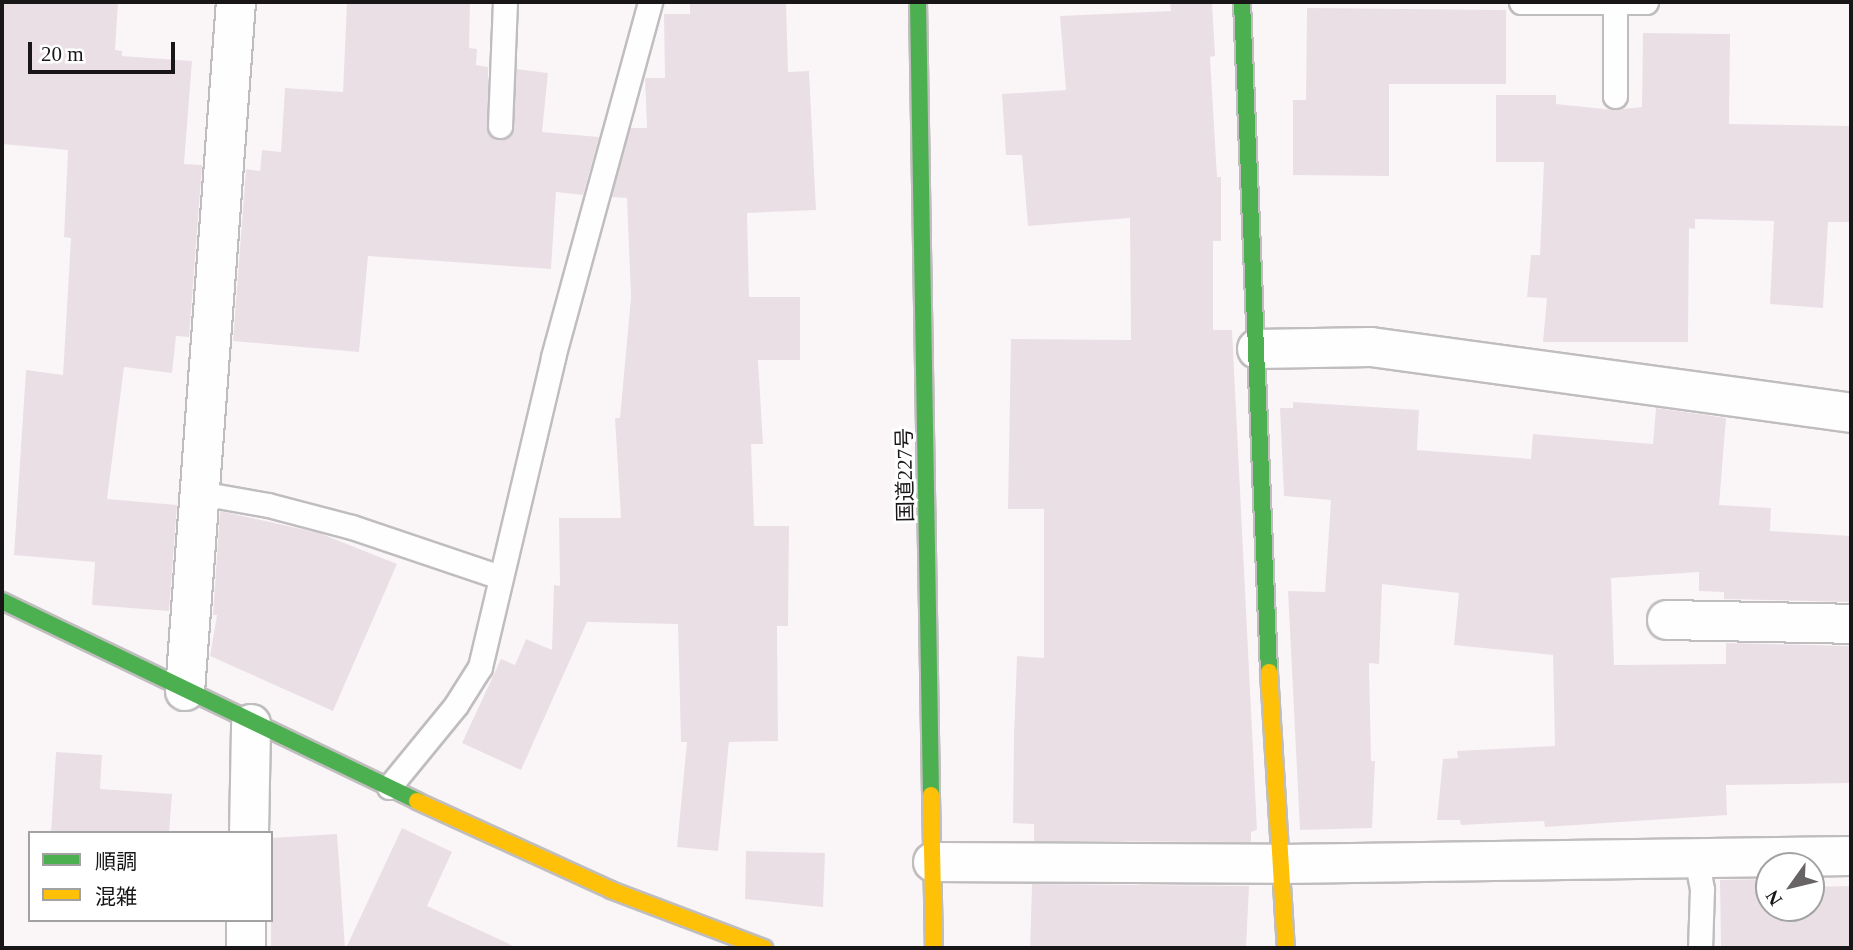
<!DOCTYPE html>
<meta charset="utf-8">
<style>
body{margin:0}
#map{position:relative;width:1853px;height:950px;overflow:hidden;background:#faf6f8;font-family:"Times New Roman","Noto Sans JP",serif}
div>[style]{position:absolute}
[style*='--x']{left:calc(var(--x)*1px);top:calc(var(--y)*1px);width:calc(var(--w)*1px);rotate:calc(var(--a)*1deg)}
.building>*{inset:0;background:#ebdfe6}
.roads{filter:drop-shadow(2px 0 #c0bdbf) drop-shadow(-2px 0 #c0bdbf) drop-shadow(0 2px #c0bdbf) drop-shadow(0 -2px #c0bdbf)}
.lane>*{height:23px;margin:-11.5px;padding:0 11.5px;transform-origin:11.5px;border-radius:11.5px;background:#fefefe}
.street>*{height:38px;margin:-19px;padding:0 19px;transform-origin:19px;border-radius:19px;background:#fefefe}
.fast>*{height:16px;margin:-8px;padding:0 8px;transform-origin:8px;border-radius:8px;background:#4caf50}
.slow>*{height:16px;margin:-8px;padding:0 8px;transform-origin:8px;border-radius:8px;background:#ffc107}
span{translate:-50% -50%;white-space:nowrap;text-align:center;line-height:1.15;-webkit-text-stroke:6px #fff;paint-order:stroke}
.street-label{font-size:21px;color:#191618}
.frame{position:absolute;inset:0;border:4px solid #191618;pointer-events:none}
.legend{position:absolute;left:28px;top:831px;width:245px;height:91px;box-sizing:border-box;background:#fff;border:2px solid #a3a2a3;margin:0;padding:9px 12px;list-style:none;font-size:21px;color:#191618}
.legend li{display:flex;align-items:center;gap:14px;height:35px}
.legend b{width:35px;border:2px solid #a3a2a3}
.north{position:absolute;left:1755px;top:852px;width:70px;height:70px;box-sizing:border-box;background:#fff;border:2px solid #a3a2a3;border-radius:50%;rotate:236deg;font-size:19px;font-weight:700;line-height:28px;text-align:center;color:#191618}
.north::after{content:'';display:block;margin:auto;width:24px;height:32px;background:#686466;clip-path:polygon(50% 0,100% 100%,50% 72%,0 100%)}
.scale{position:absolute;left:28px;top:42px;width:147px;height:32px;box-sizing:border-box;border:4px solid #191618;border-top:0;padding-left:9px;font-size:21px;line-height:24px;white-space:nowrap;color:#191618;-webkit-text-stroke:5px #fff;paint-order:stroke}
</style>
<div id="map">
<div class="building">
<div style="clip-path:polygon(2px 2px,118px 2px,115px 50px,122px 51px,122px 56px,192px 61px,184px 164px,202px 165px,189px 337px,176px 336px,172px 373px,124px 367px,107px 499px,177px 505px,169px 611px,92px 605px,95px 562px,14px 555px,26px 370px,63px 375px,71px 238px,64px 237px,68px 150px,2px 144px)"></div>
<div style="clip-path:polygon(347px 2px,470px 2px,469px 48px,477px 49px,476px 65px,488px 67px,488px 133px,500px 140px,512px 133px,516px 69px,548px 73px,542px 132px,599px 137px,583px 195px,556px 192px,551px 269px,368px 256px,359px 352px,233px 341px,246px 169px,260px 171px,262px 150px,281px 152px,285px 88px,343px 92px)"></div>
<div style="clip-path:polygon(690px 2px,786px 2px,788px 72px,809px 71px,816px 210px,747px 213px,749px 297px,800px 297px,800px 360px,758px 360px,763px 444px,751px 444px,754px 526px,789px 526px,788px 626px,777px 626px,778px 741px,729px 742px,718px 851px,677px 847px,687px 742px,681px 742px,678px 624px,587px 622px,521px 770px,462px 743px,501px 659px,515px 665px,526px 639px,552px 650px,554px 585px,560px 586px,559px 518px,621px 518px,615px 418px,620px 418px,631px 297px,627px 198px,611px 197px,630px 128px,647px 128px,645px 78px,665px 78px,664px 14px,690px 14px)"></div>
<div style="clip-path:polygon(1170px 2px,1212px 2px,1215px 56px,1210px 57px,1217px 177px,1221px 177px,1221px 241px,1213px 241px,1213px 330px,1232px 330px,1257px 830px,1251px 832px,1251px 842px,1034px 841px,1034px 824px,1013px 823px,1014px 735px,1017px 656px,1044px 658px,1044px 509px,1008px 509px,1011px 339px,1131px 340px,1130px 218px,1028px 226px,1022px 155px,1006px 155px,1002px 94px,1066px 90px,1060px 16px,1171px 11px)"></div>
<div style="clip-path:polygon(1307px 8px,1506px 10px,1506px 84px,1389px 84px,1389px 176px,1293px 175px,1293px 100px,1306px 100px)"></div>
<div style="clip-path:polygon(1643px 33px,1730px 34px,1729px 124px,1851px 126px,1851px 222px,1828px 222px,1823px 308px,1770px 304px,1774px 221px,1695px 219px,1695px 229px,1689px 228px,1688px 342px,1543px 342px,1547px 298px,1527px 297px,1531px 255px,1540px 255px,1544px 162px,1496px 162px,1496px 95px,1556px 95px,1556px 104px,1614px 110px,1642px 107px)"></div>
<div style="clip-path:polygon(1293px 402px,1419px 410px,1417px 450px,1531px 459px,1533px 434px,1653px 444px,1656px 408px,1726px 418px,1719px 505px,1771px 508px,1770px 531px,1851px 536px,1851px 602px,1724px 599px,1724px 592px,1699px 591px,1699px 572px,1611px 578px,1614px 665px,1726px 664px,1726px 643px,1851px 646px,1851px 783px,1726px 785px,1727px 815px,1545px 827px,1544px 821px,1461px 825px,1460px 820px,1437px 820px,1443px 759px,1458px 758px,1457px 751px,1555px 746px,1553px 655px,1454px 645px,1459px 593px,1382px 584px,1379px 664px,1369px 663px,1371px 761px,1375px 761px,1372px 828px,1300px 830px,1288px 591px,1325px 592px,1331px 500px,1284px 496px,1280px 408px,1293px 408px)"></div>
<div style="clip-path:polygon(220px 511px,319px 533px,397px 564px,333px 711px,210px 656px,217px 615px,213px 615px)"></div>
<div style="clip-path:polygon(56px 752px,102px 755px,100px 789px,172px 794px,169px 833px,51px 833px)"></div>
<div style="clip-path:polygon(402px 828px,452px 852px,427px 906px,518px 948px,346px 948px)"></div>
<div style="clip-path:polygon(337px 834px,345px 948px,271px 948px,271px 838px)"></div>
<div style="clip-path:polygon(746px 851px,825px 853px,823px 907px,745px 899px)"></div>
<div style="clip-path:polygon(1769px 879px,1769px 908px,1811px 908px,1811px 887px,1851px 886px,1851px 946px,1721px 947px,1720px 880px)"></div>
<div style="clip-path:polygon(1032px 884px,1249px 886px,1246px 948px,1030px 948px)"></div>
</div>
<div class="roads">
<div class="lane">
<div style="--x:1521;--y:2;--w:125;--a:0"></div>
<div style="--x:1615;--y:5;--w:91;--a:90"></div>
<div style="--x:500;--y:126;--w:124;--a:-87.7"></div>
<div style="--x:200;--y:493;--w:69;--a:10"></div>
<div style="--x:268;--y:505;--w:87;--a:14.7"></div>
<div style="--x:352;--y:527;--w:156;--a:18.7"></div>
<div style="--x:389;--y:787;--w:106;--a:-50.7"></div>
<div style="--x:456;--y:705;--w:45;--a:-57.7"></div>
<div style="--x:480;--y:667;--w:318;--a:-76.7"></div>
<div style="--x:553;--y:357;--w:368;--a:-74.7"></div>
<div style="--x:1696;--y:858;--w:32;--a:79"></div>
<div style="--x:1702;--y:889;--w:59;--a:91.9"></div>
</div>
<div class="street">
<div style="--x:1257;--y:349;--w:114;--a:-1"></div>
<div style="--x:1371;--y:347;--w:485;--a:7.8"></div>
<div style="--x:1667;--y:620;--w:184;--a:1.2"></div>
<div style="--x:185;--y:691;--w:691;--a:-85.77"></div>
<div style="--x:249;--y:833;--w:109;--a:-88.9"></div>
<div style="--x:933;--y:862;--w:348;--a:0.3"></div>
<div style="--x:1281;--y:864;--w:570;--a:-0.8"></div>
<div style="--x:246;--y:948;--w:28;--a:-90"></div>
</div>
<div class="fast">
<div style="--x:918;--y:2;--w:793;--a:89.06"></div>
<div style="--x:1242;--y:2;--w:671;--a:87.69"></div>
<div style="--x:2;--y:601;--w:461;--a:25.7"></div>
</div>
<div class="slow">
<div style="--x:1269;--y:672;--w:277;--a:86.5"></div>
<div style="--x:931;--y:795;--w:153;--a:88.9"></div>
<div style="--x:417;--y:801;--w:213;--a:24.6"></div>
<div style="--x:611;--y:890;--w:164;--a:20.8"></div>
</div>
</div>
<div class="street-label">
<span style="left:905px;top:475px;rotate:-91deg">国道227号</span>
</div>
<div class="frame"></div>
<ul class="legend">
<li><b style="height:9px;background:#4caf50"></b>順調</li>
<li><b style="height:9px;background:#ffc107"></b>混雑</li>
</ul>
<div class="north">N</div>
<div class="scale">20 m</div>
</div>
